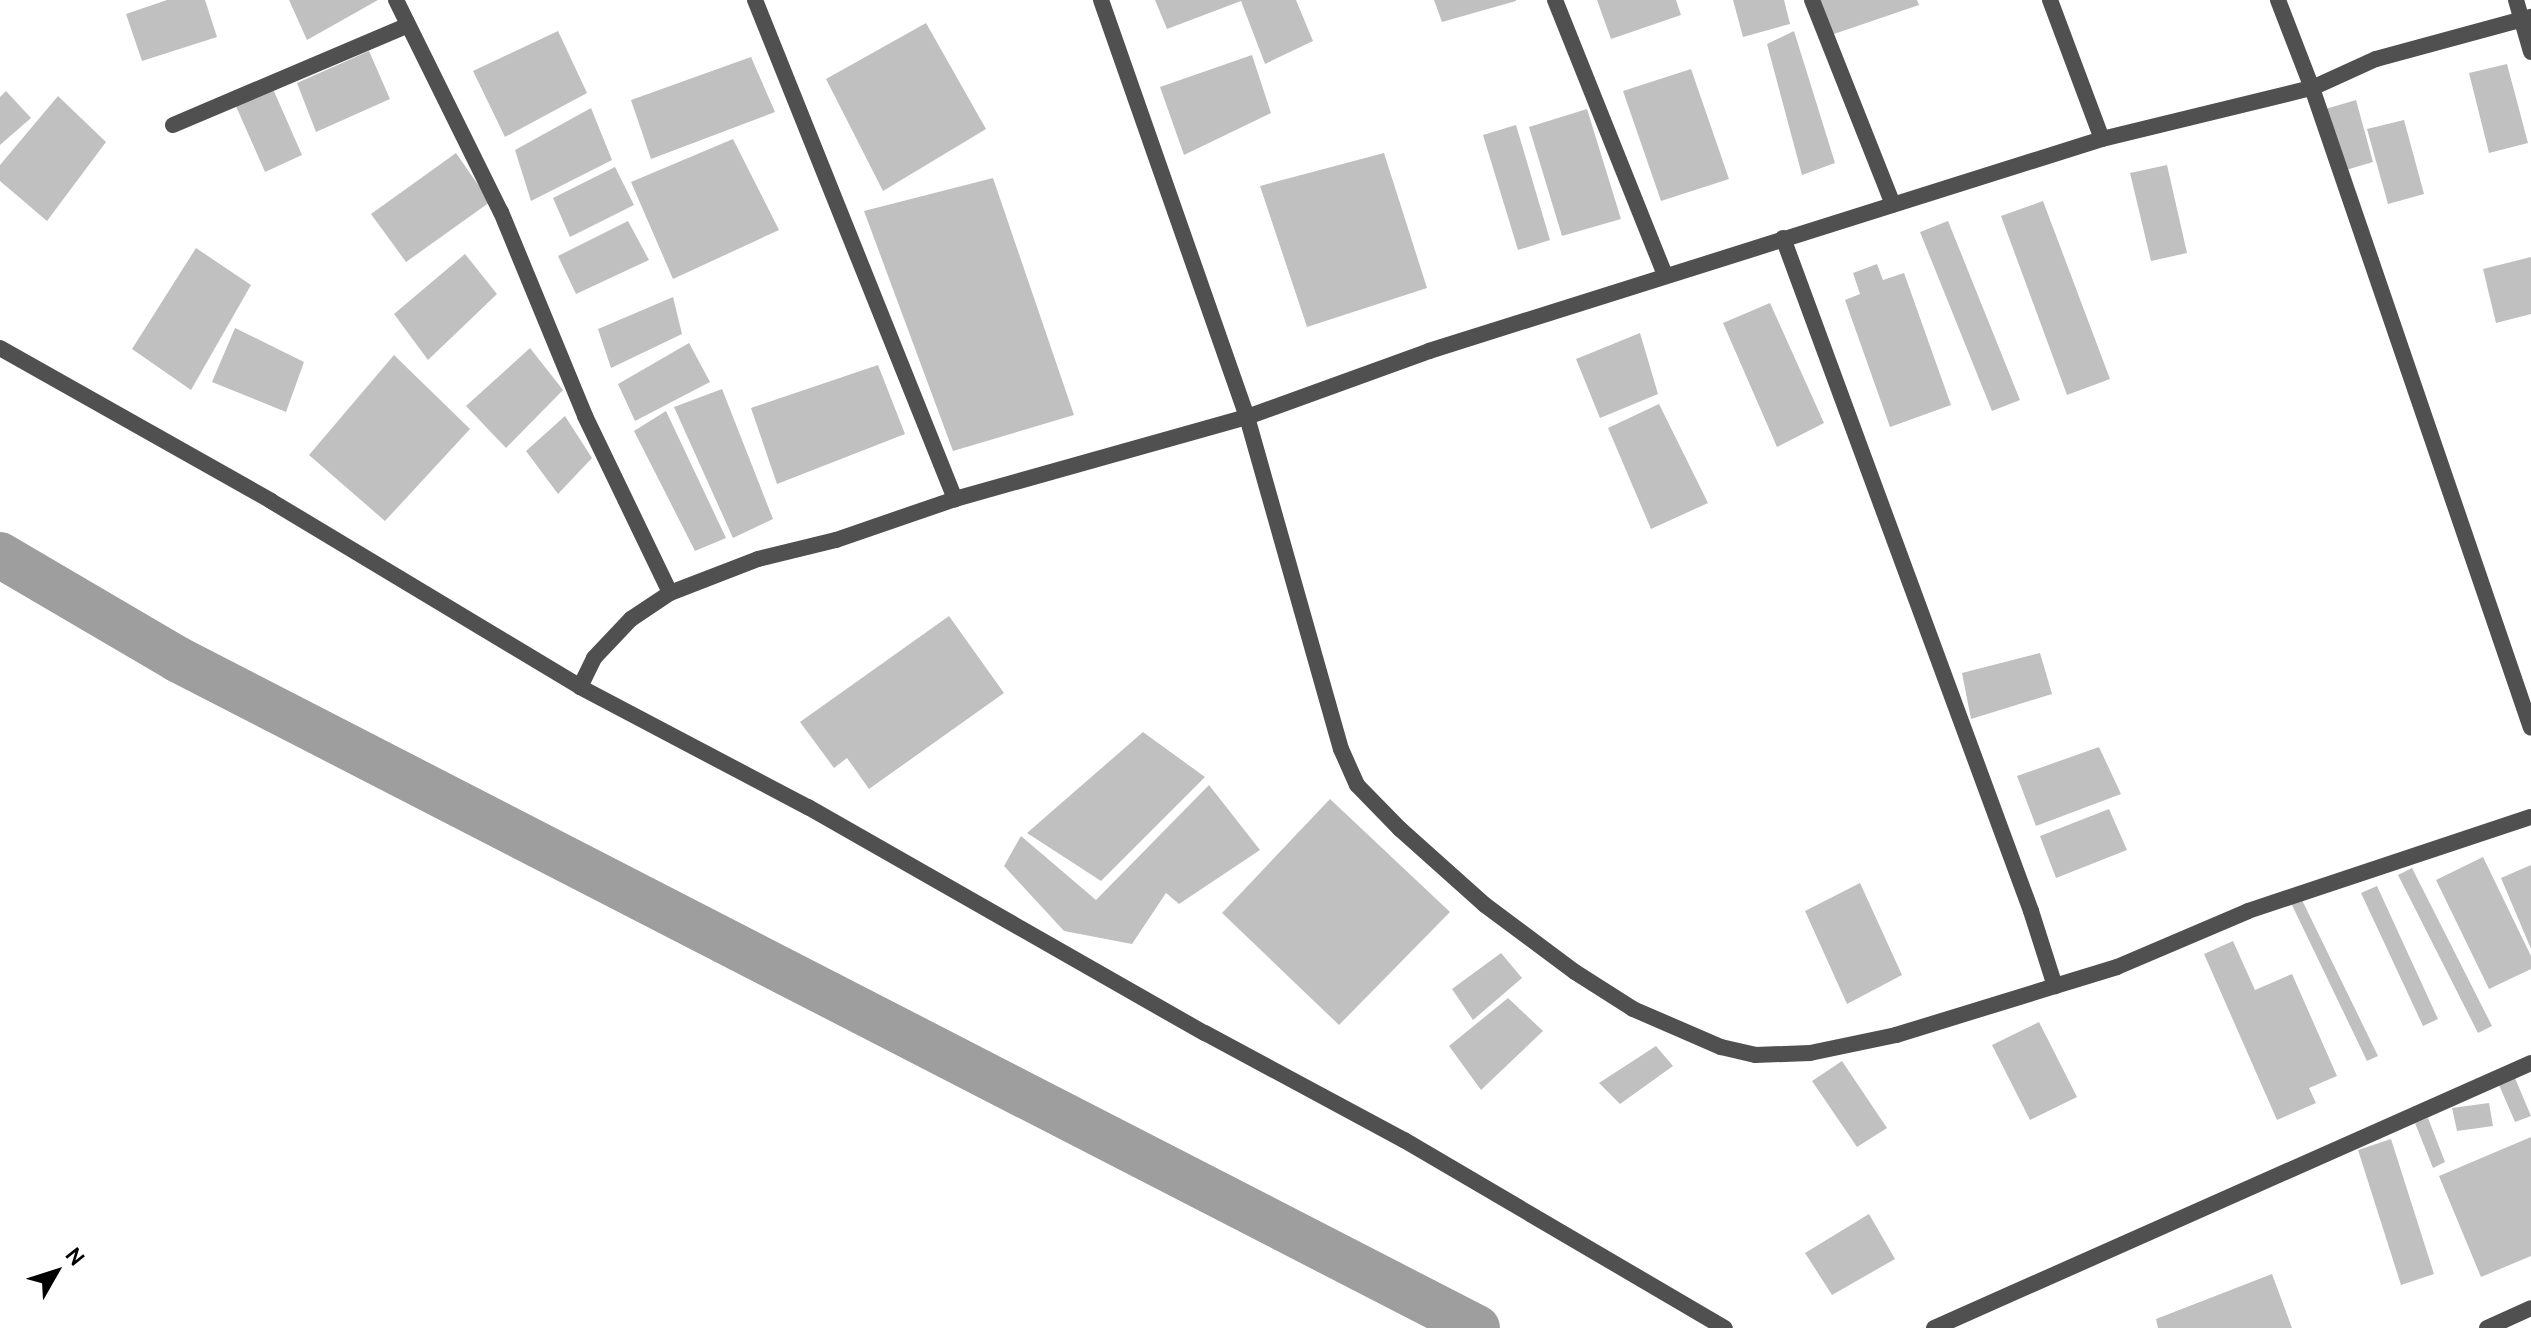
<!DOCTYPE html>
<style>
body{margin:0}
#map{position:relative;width:2531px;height:1328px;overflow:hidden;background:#fff;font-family:Cabin,sans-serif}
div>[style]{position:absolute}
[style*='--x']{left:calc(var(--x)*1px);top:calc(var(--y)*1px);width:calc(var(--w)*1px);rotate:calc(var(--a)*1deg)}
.canal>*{height:46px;margin:-23px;padding:0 23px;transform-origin:23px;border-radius:23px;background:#9e9e9e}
.building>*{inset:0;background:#c0c0c0}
.service>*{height:16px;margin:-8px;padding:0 8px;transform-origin:8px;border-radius:8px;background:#505050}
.minor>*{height:16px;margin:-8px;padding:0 8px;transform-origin:8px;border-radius:8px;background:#505050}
.tertiary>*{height:16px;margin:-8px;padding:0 8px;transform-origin:8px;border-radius:8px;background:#505050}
span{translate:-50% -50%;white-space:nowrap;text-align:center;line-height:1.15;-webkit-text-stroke:7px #fff;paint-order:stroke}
.north{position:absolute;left:16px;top:1232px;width:80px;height:80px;-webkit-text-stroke:6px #fff;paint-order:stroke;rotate:51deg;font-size:22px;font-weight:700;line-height:32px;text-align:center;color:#000}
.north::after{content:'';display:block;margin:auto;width:28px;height:36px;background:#000;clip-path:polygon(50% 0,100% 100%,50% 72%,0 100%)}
</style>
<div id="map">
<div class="canal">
<div style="--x:0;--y:555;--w:205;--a:30.4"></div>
<div style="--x:177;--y:659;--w:1462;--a:27.23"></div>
</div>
<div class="building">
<div style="clip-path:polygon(167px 0,205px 0,217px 37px,142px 61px,126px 14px)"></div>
<div style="clip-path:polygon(289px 0,378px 0,307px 40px)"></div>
<div style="clip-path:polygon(1155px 0,1296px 0,1313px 41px,1265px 64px,1241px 1px,1167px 29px)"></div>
<div style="clip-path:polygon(1434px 0,1516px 0,1516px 1px,1442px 22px)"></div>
<div style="clip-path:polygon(1597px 0,1676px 0,1681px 15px,1611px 39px)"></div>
<div style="clip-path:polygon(1733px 0,1784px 0,1790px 24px,1743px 37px)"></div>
<div style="clip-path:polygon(1816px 0,1917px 0,1919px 5px,1828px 36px)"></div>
<div style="clip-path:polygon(926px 23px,986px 129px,883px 191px,826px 79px)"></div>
<div style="clip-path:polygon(558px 31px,587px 93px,505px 137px,473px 71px)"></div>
<div style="clip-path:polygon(1794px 31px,1835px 163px,1802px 175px,1767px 44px)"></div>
<div style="clip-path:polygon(369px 51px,390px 99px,316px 132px,297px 83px)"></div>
<div style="clip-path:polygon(1252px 55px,1271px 113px,1184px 155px,1160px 87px)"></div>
<div style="clip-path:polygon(751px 57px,775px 112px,651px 159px,631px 100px)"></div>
<div style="clip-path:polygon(2507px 64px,2528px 143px,2489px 153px,2469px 73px)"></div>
<div style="clip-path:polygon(1691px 69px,1729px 179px,1661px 201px,1623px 91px)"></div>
<div style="clip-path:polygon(273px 89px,302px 155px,265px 172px,235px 104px)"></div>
<div style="clip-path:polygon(6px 91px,31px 118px,0 145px,0 97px)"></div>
<div style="clip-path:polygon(58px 96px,106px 142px,47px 221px,0 181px,0 165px)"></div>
<div style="clip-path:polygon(2356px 100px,2373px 162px,2339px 172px,2322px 110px)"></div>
<div style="clip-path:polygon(591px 108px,612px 160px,531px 201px,515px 150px)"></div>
<div style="clip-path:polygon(1587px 109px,1621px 219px,1562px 236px,1529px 127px)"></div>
<div style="clip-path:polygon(2404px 120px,2424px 194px,2388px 204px,2367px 129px)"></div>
<div style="clip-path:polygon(1516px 125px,1550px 240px,1518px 250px,1483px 135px)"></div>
<div style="clip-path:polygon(733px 139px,779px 230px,673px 279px,631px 182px)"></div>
<div style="clip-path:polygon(456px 153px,490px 202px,406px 262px,371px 214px)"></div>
<div style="clip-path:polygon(1384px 153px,1427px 288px,1307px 327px,1260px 186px)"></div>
<div style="clip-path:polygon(2167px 165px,2187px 253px,2151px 261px,2130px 173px)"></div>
<div style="clip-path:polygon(615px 167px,634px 205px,570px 237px,553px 198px)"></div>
<div style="clip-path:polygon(993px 178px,1074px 415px,953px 451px,864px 211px)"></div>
<div style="clip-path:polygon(2043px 201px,2110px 379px,2067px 395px,2001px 216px)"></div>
<div style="clip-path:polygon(628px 221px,649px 260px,576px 294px,558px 256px)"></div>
<div style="clip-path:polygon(1948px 221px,2020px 400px,1992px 411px,1920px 232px)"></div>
<div style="clip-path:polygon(196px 248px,251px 285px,191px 390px,132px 349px)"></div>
<div style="clip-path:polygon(465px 254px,497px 294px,428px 360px,394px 314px)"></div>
<div style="clip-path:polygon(2531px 257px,2531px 314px,2496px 323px,2483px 269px)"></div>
<div style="clip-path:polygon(1877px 264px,1883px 280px,1904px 273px,1951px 405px,1890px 427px,1845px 300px,1860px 294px,1853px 273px)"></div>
<div style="clip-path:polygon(673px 297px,682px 334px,611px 368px,598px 329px)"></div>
<div style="clip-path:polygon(1770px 303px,1824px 423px,1777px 447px,1723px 323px)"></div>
<div style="clip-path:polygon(235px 328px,304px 362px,286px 412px,212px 382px)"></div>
<div style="clip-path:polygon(1640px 333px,1658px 394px,1600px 418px,1576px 359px)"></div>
<div style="clip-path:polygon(689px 343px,710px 382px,635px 421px,618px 384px)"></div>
<div style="clip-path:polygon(530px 348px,563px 390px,506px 448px,466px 406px)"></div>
<div style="clip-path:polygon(394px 355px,470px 429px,385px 521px,309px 455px)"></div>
<div style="clip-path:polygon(878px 365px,905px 434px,777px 484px,751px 408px)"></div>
<div style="clip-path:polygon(722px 389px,773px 519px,733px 538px,674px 407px)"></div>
<div style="clip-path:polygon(1659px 404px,1708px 503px,1651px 529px,1608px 428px)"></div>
<div style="clip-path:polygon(666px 411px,726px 538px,695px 551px,634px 431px)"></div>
<div style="clip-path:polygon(565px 416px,592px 458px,558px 494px,526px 451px)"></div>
<div style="clip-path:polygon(949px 616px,1004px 693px,869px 789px,847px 758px,834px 768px,800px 722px)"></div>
<div style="clip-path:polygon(2040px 653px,2052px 694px,1971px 719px,1962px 673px)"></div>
<div style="clip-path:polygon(1143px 732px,1205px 777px,1101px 881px,1027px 833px)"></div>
<div style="clip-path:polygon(2099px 747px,2121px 794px,2036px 826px,2017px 776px)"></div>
<div style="clip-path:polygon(1209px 785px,1260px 850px,1179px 904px,1166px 893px,1132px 944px,1064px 931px,1004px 866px,1021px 836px,1096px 900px)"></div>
<div style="clip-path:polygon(1330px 799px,1450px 912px,1339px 1025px,1222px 913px)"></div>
<div style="clip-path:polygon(2109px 809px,2127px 850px,2056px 878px,2040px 836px)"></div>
<div style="clip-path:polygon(2483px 857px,2531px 956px,2531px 969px,2489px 989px,2436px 880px)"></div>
<div style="clip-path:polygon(2531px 865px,2531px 949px,2501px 878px)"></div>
<div style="clip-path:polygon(2412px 868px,2492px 1026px,2478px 1033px,2398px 875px)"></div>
<div style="clip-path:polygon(1860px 883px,1902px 975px,1847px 1004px,1805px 911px)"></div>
<div style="clip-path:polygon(2377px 886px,2438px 1019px,2423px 1026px,2361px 893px)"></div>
<div style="clip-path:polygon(2301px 898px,2378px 1056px,2367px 1061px,2291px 903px)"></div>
<div style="clip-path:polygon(2233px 941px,2255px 990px,2292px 974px,2337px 1076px,2309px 1088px,2316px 1103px,2277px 1120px,2204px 954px)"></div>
<div style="clip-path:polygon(1501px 953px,1522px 978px,1473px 1020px,1452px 989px)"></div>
<div style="clip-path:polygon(1508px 998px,1543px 1031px,1481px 1090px,1449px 1046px)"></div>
<div style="clip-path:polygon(2039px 1022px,2077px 1097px,2030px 1120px,1992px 1045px)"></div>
<div style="clip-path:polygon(1656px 1046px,1673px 1066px,1620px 1104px,1599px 1083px)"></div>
<div style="clip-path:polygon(1842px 1061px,1887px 1128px,1857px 1147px,1812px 1081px)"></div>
<div style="clip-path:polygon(2515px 1078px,2531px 1116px,2515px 1122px,2499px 1085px)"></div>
<div style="clip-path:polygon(2489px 1103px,2493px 1126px,2457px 1131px,2452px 1108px)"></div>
<div style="clip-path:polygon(2428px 1118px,2445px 1162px,2433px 1168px,2415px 1123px)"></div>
<div style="clip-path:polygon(2531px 1137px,2531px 1256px,2481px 1277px,2439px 1176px)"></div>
<div style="clip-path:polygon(2391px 1139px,2434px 1274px,2401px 1285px,2358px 1150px)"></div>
<div style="clip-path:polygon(1869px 1214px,1895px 1259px,1832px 1295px,1805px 1253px)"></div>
<div style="clip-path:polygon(2272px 1274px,2292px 1328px,2158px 1328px,2156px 1319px)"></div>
</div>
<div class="service">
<div style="--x:173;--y:125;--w:253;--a:-23"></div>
</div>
<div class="minor">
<div style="--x:396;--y:0;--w:237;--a:63.7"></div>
<div style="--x:501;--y:212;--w:221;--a:67.6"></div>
<div style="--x:585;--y:416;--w:196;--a:64.3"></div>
<div style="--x:755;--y:0;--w:538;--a:68.16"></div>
<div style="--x:1101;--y:0;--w:442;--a:70.7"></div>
<div style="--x:1247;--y:417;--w:345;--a:74.2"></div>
<div style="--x:1341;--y:749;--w:39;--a:66"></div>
<div style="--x:1357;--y:785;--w:62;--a:45.7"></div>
<div style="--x:1400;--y:829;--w:114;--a:41.8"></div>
<div style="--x:1485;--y:905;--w:112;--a:36.7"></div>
<div style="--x:1575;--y:972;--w:69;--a:32.5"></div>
<div style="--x:1633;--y:1009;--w:96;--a:23.4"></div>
<div style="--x:1721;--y:1047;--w:35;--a:13"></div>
<div style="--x:1755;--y:1055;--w:55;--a:-2.1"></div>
<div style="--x:1810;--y:1053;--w:88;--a:-11.8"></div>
<div style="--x:1896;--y:1035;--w:166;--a:-17.1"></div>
<div style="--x:1555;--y:0;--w:296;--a:68.2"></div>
<div style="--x:1812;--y:0;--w:220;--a:68.4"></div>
<div style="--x:2050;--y:0;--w:148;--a:69.5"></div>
<div style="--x:2278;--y:0;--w:94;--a:68.9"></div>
<div style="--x:2312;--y:88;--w:676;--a:71.11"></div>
<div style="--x:2516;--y:0;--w:54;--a:73.9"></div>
<div style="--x:1783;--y:238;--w:717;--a:69.77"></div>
<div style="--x:2031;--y:911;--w:79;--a:72.3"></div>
<div style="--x:2055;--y:986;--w:65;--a:-17"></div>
<div style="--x:2117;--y:967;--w:142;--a:-23.1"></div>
<div style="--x:2248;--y:911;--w:298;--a:-18.4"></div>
<div style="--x:580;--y:687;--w:32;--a:-64"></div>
<div style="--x:594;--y:658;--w:54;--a:-46.5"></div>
<div style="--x:631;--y:619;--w:47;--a:-33.7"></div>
<div style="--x:670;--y:593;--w:94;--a:-21.1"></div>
<div style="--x:758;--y:559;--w:80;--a:-13.7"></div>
<div style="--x:836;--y:540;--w:126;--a:-19"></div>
<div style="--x:955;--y:499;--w:303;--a:-15.7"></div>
<div style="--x:1247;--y:417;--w:194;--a:-19.9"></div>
<div style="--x:1429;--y:351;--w:706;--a:-17.48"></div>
<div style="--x:2102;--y:139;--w:216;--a:-13.7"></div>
<div style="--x:2312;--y:88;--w:70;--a:-24.4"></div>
<div style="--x:2376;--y:59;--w:161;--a:-15.2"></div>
<div style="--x:1934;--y:1328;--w:653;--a:-23.94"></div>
<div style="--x:2487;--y:1328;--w:48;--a:-24.4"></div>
</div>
<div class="tertiary">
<div style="--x:0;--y:348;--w:311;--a:29.4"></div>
<div style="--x:271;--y:501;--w:361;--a:31"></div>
<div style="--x:580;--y:687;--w:258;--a:27.8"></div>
<div style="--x:808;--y:807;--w:457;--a:29.7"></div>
<div style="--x:1205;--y:1033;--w:226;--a:28.3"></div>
<div style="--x:1404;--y:1140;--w:372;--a:30.4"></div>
</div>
<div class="north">N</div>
</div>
